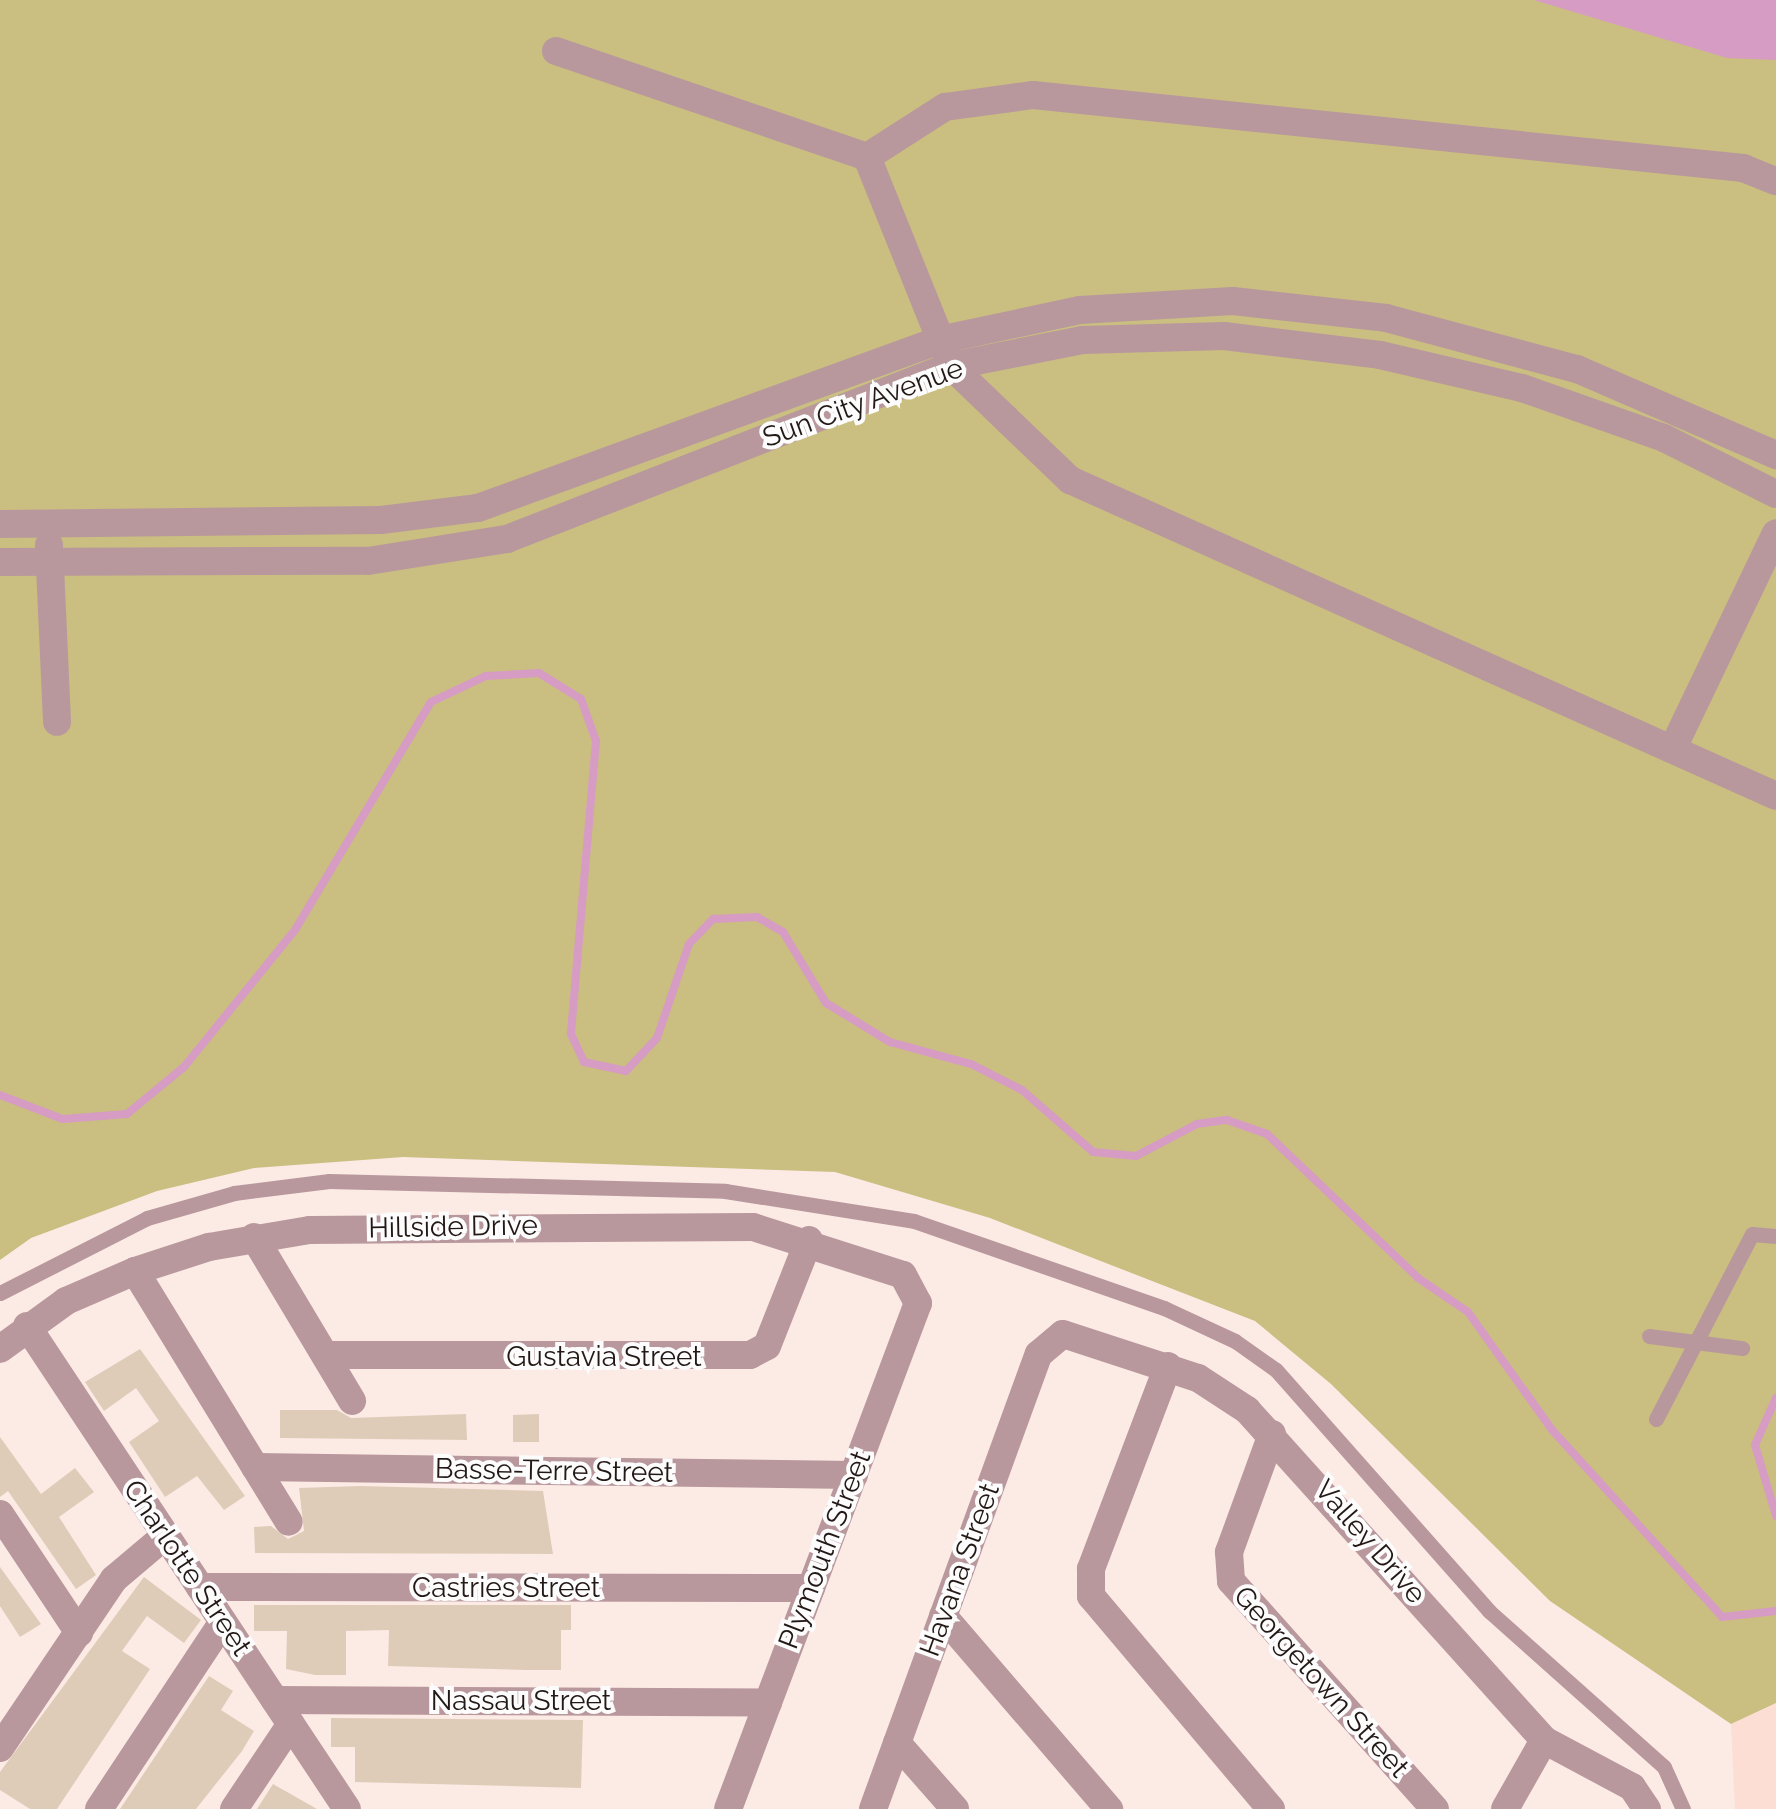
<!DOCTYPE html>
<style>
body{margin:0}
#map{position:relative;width:1776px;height:1809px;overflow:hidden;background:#fceae5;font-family:Raleway,sans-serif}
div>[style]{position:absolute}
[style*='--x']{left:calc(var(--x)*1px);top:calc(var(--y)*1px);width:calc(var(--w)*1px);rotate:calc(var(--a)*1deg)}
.built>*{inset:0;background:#fcded5}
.green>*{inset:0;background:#cabe80}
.water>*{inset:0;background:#d69cc4}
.stream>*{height:8px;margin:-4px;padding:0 4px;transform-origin:4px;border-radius:4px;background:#d69cc4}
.building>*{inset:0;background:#dfccb8}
.service>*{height:15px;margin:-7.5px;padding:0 7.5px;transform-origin:7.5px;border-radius:7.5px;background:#b8989d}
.minor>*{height:28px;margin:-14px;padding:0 14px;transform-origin:14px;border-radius:14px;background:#b8989d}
span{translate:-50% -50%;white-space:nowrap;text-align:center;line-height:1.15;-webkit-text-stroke:8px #fcfcfc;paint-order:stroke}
.street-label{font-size:28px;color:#221815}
</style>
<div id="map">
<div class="built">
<div style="clip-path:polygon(1776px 1703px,1776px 1809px,1735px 1809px,1731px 1724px)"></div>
</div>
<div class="green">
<div style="clip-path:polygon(0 0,1776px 0,1776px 1703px,1731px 1724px,1550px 1601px,1331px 1384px,1255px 1321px,990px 1218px,835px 1172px,403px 1157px,254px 1168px,157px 1191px,31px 1238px,0 1260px)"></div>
</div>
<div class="water">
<div style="clip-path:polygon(1534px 0,1776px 0,1776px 60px,1727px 58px)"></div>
</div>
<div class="stream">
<div style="--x:0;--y:1095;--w:67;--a:20.9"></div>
<div style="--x:63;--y:1119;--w:64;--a:-4.5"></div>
<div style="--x:127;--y:1114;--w:74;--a:-39.5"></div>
<div style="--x:184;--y:1067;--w:176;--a:-51"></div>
<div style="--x:295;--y:930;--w:265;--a:-59.2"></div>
<div style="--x:431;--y:702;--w:61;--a:-25.3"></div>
<div style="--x:486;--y:676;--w:53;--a:-3.2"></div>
<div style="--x:539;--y:673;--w:49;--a:31.8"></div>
<div style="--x:581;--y:699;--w:45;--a:70.3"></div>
<div style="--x:596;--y:741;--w:294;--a:94.9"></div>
<div style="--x:571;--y:1034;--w:31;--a:65"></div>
<div style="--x:584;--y:1062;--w:43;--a:12.1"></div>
<div style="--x:626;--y:1071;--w:45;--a:-46.8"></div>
<div style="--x:657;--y:1038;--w:99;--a:-71.2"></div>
<div style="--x:689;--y:944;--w:35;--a:-46"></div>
<div style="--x:713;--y:919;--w:44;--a:-2.6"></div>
<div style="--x:757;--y:917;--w:30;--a:30"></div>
<div style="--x:783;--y:932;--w:83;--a:58.8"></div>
<div style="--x:826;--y:1003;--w:75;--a:31.4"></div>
<div style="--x:890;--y:1042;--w:84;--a:15.2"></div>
<div style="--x:971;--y:1064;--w:57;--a:27"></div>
<div style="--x:1022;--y:1090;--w:94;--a:41.1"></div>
<div style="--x:1093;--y:1152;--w:43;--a:5.3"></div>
<div style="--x:1136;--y:1156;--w:69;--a:-27.7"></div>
<div style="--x:1197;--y:1124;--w:30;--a:-8"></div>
<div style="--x:1227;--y:1120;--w:42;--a:19.3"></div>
<div style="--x:1267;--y:1134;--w:209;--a:43.6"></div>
<div style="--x:1418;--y:1278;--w:60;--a:34.2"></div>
<div style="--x:1468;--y:1312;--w:146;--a:54.5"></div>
<div style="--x:1553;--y:1431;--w:251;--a:47.7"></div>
<div style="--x:1722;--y:1617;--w:54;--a:-6.3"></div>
<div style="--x:1776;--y:1398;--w:51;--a:114.1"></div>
<div style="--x:1755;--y:1445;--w:74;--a:73.5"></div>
</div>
<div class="building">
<div style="clip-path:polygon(140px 1349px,245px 1496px,224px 1510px,197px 1476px,165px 1497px,129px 1442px,159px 1421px,136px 1388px,104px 1411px,85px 1382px)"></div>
<div style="clip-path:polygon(280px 1410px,337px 1410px,351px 1418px,466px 1414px,467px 1440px,280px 1438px)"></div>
<div style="clip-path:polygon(539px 1414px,539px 1442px,513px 1442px,513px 1415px)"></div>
<div style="clip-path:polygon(0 1437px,41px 1494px,75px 1468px,94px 1492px,59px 1517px,96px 1575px,76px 1589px,8px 1491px,0 1497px)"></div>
<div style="clip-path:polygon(360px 1486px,543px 1491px,553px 1554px,255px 1553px,254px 1527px,271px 1526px,288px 1539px,304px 1531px,299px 1488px)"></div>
<div style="clip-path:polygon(0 1567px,41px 1624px,20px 1637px,0 1606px)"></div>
<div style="clip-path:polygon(144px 1577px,201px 1620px,184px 1643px,147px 1616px,122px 1651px,150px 1669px,57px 1809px,30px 1809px,0 1790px,0 1772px)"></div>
<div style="clip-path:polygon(254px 1605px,571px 1605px,571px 1630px,561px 1630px,561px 1670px,526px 1670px,388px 1666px,389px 1630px,346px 1631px,346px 1675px,315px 1675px,286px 1669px,287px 1631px,254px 1631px)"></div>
<div style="clip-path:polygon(209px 1676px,233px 1691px,221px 1710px,254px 1731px,242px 1751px,196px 1809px,120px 1809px)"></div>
<div style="clip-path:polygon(331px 1718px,583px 1720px,581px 1788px,355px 1782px,355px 1747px,331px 1747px)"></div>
<div style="clip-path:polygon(273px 1784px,317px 1809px,257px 1809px)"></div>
</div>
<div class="service">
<div style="--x:0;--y:1293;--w:165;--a:-27"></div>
<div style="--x:147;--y:1218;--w:91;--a:-16"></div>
<div style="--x:234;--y:1193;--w:96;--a:-7.2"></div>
<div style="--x:329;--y:1181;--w:396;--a:1.4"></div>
<div style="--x:725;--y:1191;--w:191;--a:9"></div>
<div style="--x:914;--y:1221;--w:265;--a:19.2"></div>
<div style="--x:1164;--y:1308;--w:78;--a:24.9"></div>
<div style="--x:1235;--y:1341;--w:50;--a:35.3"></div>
<div style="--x:1276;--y:1370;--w:322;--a:48.5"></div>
<div style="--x:1489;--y:1611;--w:234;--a:41.7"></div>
<div style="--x:1664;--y:1767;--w:46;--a:65.7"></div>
<div style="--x:1649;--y:1336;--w:94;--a:7.4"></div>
<div style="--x:1656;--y:1419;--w:208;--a:-62.6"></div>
<div style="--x:1752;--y:1234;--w:24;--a:5"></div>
</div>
<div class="minor">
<div style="--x:556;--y:51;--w:329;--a:18.8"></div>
<div style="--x:867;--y:157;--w:225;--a:68.1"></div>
<div style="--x:951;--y:366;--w:165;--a:43.8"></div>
<div style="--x:1070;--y:480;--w:773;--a:24.11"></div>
<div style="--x:867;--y:157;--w:93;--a:-32.7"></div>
<div style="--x:945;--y:107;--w:89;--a:-7.8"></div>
<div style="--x:1033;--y:95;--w:714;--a:5.87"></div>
<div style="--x:1743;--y:168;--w:35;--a:22"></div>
<div style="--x:0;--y:524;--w:381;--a:-0.6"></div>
<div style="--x:381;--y:520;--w:98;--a:-7.1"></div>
<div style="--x:478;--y:508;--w:491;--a:-20"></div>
<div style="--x:939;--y:340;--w:144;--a:-12"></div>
<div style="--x:1080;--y:310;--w:153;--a:-3.4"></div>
<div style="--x:1233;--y:301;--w:154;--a:6.3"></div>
<div style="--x:1386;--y:318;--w:198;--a:15"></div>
<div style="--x:1577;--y:369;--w:217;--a:23.4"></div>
<div style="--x:49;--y:545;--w:177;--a:87.4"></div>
<div style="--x:0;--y:562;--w:368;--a:-0.2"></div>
<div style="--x:368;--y:561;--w:141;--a:-9"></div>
<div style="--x:507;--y:539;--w:477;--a:-21.3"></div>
<div style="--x:951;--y:366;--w:134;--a:-11.2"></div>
<div style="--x:1082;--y:340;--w:142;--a:-1.6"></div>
<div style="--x:1224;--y:336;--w:157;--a:6.9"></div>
<div style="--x:1380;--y:355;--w:146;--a:13.1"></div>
<div style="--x:1522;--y:388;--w:151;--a:19.4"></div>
<div style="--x:1664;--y:438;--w:125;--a:26.6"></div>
<div style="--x:1673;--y:748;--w:238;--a:-64.4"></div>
<div style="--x:254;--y:1237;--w:191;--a:59.1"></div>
<div style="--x:135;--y:1271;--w:294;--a:58.5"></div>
<div style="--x:27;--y:1326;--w:579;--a:56.47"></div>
<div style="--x:0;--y:1349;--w:82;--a:-36"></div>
<div style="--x:66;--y:1301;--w:75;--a:-23.5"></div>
<div style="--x:135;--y:1271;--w:78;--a:-18"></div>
<div style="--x:209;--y:1247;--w:102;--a:-9.6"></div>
<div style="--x:310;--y:1230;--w:443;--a:-0.4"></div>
<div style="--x:753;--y:1227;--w:157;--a:17.7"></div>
<div style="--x:903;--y:1275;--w:32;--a:62"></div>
<div style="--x:918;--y:1303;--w:540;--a:110.58"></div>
<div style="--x:325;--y:1355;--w:425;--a:0"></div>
<div style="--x:750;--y:1355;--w:19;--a:-28"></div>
<div style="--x:767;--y:1346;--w:114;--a:-68.4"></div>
<div style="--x:1168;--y:1366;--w:217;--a:110.8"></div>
<div style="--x:1091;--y:1569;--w:27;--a:90"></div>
<div style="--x:1091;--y:1596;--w:279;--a:49.8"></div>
<div style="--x:1272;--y:1434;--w:126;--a:110"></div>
<div style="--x:1229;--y:1552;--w:29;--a:86"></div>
<div style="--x:1231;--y:1581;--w:306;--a:48.2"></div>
<div style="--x:255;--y:1467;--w:599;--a:0.77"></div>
<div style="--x:0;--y:1514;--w:143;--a:56.4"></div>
<div style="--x:200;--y:1587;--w:611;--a:0.09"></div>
<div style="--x:943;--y:1616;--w:255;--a:49.3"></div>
<div style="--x:275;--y:1700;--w:493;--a:0.3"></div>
<div style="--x:897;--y:1743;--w:88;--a:48.7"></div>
<div style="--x:0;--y:1748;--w:204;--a:-56"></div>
<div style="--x:114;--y:1579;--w:68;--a:-40.2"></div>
<div style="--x:99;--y:1809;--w:224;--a:-56.5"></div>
<div style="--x:234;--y:1809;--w:102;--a:-56.2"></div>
<div style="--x:873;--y:1809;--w:484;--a:-70"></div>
<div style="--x:1039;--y:1354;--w:31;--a:-40"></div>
<div style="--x:1063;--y:1334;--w:142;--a:18.1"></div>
<div style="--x:1198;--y:1378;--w:59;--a:33.1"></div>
<div style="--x:1247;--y:1410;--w:444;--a:48"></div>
<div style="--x:1544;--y:1740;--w:100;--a:28.1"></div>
<div style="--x:1632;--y:1787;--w:27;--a:56"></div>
<div style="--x:1505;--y:1809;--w:79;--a:-60.5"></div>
</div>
<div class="street-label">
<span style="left:863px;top:403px;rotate:-20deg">Sun City Avenue</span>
<span style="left:453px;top:1227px;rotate:-1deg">Hillside Drive</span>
<span style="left:604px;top:1357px">Gustavia Street</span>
<span style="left:554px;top:1471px;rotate:1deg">Basse-Terre Street</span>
<span style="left:1370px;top:1542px;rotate:49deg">Valley Drive</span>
<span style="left:825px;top:1550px;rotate:-69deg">Plymouth Street</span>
<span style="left:187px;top:1568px;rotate:56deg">Charlotte Street</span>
<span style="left:960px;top:1570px;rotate:-70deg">Havana Street</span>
<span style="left:506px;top:1588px">Castries Street</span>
<span style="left:1321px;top:1682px;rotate:48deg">Georgetown Street</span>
<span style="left:521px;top:1701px">Nassau Street</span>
</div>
</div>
